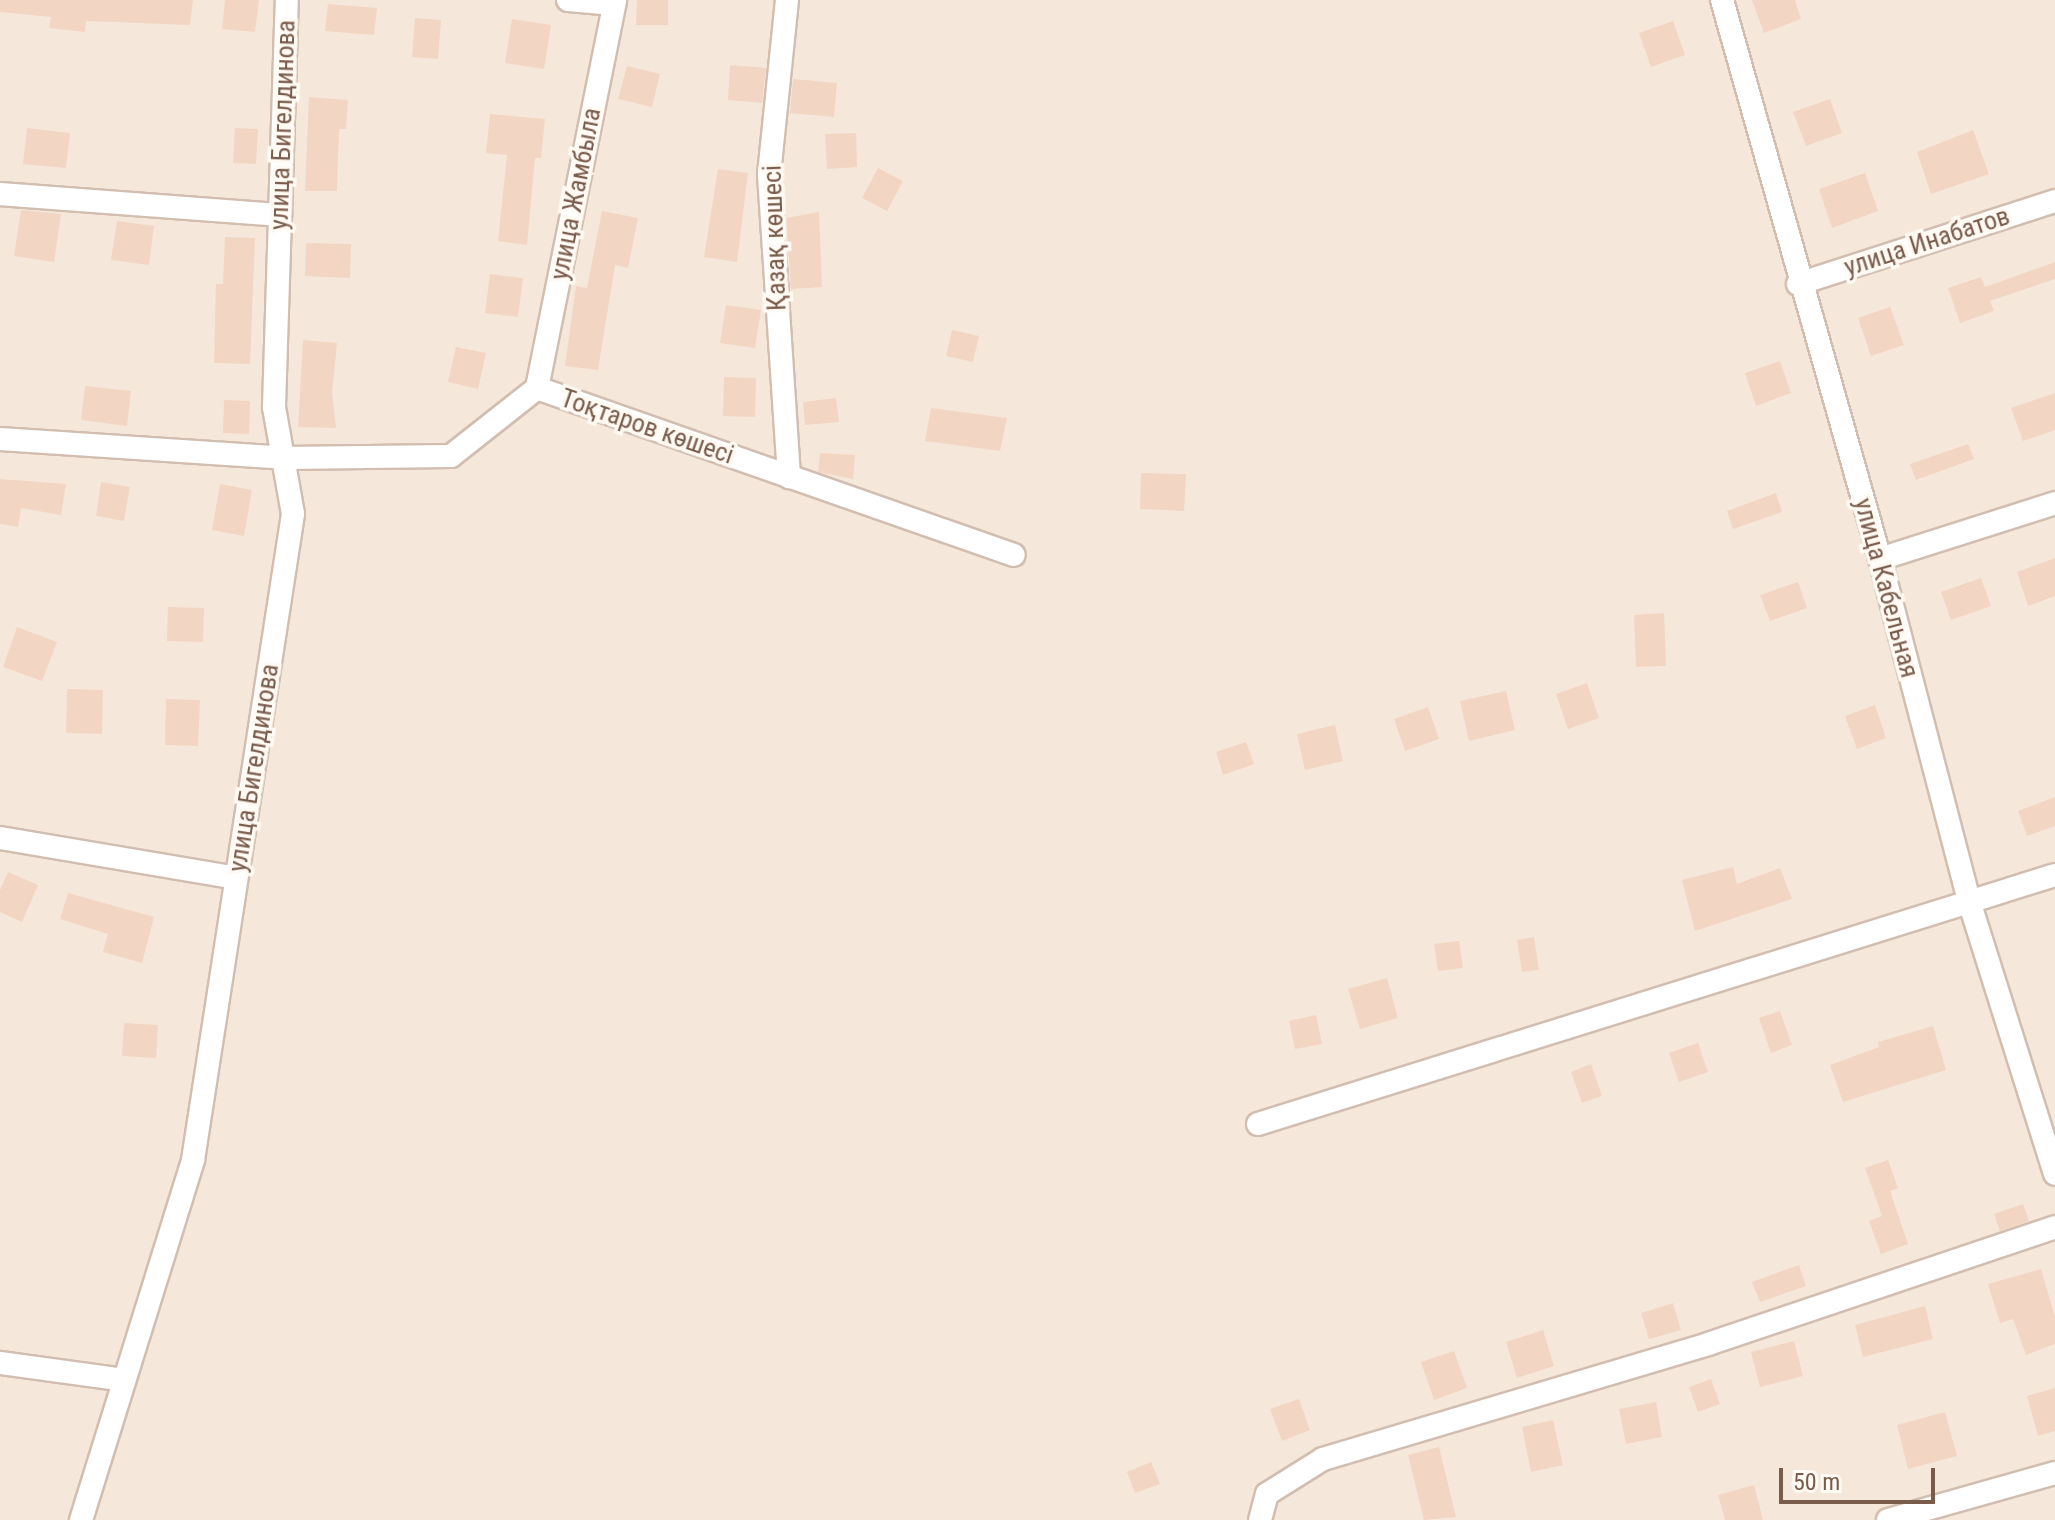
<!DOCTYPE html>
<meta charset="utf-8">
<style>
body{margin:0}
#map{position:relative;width:2055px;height:1520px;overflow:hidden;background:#fdf6ec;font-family:"Roboto Condensed",sans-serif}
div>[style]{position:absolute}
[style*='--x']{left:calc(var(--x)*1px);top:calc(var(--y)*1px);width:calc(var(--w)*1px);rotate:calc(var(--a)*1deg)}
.residential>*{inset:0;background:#f5e8da}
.building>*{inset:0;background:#f3d5c3}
.roads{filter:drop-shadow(2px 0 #d1beb0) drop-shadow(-2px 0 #d1beb0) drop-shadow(0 2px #d1beb0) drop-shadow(0 -2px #d1beb0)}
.minor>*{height:22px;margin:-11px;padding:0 11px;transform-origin:11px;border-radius:11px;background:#fff}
span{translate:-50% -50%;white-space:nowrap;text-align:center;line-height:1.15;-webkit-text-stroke:7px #fffaf3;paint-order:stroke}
.street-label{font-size:26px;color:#7a5c4d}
.scale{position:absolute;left:1779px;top:1468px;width:156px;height:36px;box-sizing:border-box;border:4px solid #7a5c4d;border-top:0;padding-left:10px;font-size:24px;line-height:28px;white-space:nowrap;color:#7a5c4d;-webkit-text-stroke:6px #fffaf3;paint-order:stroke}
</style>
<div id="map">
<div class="residential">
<div style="clip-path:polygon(0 0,2055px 0,2055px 1520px,0 1520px)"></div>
</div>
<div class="building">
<div style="clip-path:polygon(0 0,193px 0,190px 25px,86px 21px,85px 32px,49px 28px,51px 17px,0 12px)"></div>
<div style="clip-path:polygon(225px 0,259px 0,255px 32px,222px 29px)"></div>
<div style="clip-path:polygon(637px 0,668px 0,668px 25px,636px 25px)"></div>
<div style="clip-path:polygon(1752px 0,1795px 0,1801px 19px,1764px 33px)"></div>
<div style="clip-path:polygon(328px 4px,377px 8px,374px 35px,325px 31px)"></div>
<div style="clip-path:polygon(415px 18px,441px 20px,438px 59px,412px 57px)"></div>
<div style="clip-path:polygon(512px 19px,551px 25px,544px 69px,505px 63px)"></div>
<div style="clip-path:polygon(1673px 21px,1685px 55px,1651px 67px,1639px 33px)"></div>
<div style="clip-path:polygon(730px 65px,766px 68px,762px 103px,728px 100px)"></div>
<div style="clip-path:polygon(627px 66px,660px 74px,652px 107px,618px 99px)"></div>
<div style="clip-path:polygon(793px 79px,837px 83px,834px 117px,790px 113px)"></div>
<div style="clip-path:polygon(309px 97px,348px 100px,346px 129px,339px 129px,337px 191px,305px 191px)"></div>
<div style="clip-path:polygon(1830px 99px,1842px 133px,1806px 146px,1793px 112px)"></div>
<div style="clip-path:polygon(490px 114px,545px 119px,541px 158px,535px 158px,527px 245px,498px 241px,507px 155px,486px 153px)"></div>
<div style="clip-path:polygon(27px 128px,70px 133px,66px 168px,23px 164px)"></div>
<div style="clip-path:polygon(235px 128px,258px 129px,256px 164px,233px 163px)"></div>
<div style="clip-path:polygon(1973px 130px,1989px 174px,1931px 194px,1917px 152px)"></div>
<div style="clip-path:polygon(856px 133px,857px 167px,827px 169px,825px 134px)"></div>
<div style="clip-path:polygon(878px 168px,903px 181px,887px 211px,862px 198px)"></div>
<div style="clip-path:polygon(718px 169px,748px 173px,737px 262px,704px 257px)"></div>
<div style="clip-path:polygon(1865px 173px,1878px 211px,1832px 228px,1819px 189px)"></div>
<div style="clip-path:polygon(21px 210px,61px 214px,54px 262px,14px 256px)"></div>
<div style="clip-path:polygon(602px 211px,638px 218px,628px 268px,615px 265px,598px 370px,565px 366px,576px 286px,587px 288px)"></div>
<div style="clip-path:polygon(819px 212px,822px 287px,791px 289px,786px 218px)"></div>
<div style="clip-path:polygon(117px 221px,154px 226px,149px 265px,111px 260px)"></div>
<div style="clip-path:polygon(225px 237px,255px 238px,250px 364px,214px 363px,216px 284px,223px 284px)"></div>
<div style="clip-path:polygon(306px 243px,351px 244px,350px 278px,305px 276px)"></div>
<div style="clip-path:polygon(2055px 262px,2055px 279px,1990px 301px,1994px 311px,1960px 323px,1948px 288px,1981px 277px,1985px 287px)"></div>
<div style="clip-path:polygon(490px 274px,523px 278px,518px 317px,485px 313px)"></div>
<div style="clip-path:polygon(726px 305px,761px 310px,755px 348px,720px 343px)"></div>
<div style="clip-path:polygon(1890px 307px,1904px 345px,1871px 356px,1858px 318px)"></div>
<div style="clip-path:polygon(952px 330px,979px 336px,973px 362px,946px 356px)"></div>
<div style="clip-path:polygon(303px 340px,337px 343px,332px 393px,336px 428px,298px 427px)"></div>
<div style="clip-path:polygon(456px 347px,486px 353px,478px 389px,448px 382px)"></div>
<div style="clip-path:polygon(1780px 361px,1791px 393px,1756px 406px,1745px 373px)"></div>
<div style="clip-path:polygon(724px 377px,756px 378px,755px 417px,723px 416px)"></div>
<div style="clip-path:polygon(85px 386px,131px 391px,127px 426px,81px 420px)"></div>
<div style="clip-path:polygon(2055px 393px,2055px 430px,2023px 441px,2011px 408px)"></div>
<div style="clip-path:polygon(836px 398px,839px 422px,805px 425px,803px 402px)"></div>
<div style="clip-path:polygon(224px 400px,250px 401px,249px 434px,223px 433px)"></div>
<div style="clip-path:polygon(931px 408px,1007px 418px,1000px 451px,925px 441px)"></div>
<div style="clip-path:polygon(1968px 444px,1974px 459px,1916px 480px,1910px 464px)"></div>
<div style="clip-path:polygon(820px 453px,855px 455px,853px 479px,818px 472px)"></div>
<div style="clip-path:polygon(1141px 473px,1186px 474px,1184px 511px,1140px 509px)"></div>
<div style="clip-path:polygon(0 479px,66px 484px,61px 515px,21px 508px,18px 527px,0 524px)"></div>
<div style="clip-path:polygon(101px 482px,130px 487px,124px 521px,96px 516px)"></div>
<div style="clip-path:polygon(220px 484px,252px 490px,244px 536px,212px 530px)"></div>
<div style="clip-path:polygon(1776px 493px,1782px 512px,1733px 529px,1727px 511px)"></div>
<div style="clip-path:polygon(2055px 558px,2055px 596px,2028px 606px,2017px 572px)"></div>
<div style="clip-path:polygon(1981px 578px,1991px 606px,1951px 620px,1941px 592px)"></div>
<div style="clip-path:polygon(1798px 582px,1807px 608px,1770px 621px,1760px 595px)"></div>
<div style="clip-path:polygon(168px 607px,204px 608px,203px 642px,167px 641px)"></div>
<div style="clip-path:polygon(1664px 613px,1666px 666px,1636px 667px,1634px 615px)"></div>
<div style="clip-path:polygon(17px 627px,57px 642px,42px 681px,3px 667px)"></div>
<div style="clip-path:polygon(1587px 683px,1599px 718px,1568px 729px,1556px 694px)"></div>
<div style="clip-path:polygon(67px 689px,103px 690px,102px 734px,66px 733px)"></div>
<div style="clip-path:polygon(1506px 691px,1515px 730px,1469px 741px,1460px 701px)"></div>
<div style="clip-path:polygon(166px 699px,200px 700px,198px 746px,165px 745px)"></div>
<div style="clip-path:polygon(1875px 705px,1886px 738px,1857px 749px,1845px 716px)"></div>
<div style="clip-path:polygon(1428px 707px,1439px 739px,1405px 751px,1394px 719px)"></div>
<div style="clip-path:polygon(1335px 725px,1343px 761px,1305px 770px,1297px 734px)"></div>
<div style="clip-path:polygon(1246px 742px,1254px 764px,1223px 775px,1216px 752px)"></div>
<div style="clip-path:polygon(2055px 797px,2055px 826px,2027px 836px,2018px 811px)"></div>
<div style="clip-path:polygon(1733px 867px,1737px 884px,1780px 868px,1792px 899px,1695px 931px,1682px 880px)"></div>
<div style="clip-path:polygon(8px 872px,38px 885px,22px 922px,0 912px,0 890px)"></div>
<div style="clip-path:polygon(68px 893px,154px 917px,142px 963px,103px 952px,108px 934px,60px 919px)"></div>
<div style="clip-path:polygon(1534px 937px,1539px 970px,1522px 972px,1517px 940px)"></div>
<div style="clip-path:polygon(1459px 941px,1463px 968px,1438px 971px,1434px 944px)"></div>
<div style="clip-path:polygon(1387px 978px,1398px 1018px,1360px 1029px,1348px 989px)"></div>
<div style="clip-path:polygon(1780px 1011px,1792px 1045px,1771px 1053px,1759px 1018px)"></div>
<div style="clip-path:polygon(1316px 1015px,1322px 1044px,1295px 1049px,1289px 1021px)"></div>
<div style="clip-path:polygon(124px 1023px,158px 1025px,156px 1058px,122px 1056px)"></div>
<div style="clip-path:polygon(1933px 1026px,1946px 1070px,1843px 1102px,1830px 1065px,1879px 1047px,1878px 1042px)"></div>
<div style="clip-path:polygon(1698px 1043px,1708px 1072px,1679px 1082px,1669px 1053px)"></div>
<div style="clip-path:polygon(1591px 1064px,1602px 1096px,1582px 1103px,1571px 1072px)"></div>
<div style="clip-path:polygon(1888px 1160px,1898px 1188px,1890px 1191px,1908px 1244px,1881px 1254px,1869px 1221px,1882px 1216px,1865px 1168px)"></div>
<div style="clip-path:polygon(2023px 1204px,2029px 1221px,2000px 1231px,1994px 1214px)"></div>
<div style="clip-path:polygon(1799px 1265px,1806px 1286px,1760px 1302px,1752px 1282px)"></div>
<div style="clip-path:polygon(2041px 1269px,2055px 1317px,2055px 1344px,2026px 1355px,2013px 1319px,2000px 1323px,1988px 1284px)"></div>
<div style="clip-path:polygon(1673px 1303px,1681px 1330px,1649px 1339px,1641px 1313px)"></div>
<div style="clip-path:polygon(1925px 1306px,1933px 1339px,1863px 1357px,1855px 1325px)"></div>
<div style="clip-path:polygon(1543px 1330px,1554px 1366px,1517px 1378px,1506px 1342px)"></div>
<div style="clip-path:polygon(1794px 1341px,1803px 1376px,1760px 1387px,1751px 1352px)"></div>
<div style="clip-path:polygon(1454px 1351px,1467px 1388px,1434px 1400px,1421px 1362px)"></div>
<div style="clip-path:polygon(1711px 1379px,1720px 1404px,1698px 1412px,1689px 1387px)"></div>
<div style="clip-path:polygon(2055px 1388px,2055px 1431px,2038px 1436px,2027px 1396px)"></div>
<div style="clip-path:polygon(1299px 1399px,1310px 1430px,1282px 1441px,1270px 1409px)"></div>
<div style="clip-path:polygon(1656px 1402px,1662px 1437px,1626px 1444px,1619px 1409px)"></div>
<div style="clip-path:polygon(1945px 1412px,1957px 1456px,1908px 1469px,1897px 1425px)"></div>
<div style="clip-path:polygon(1553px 1420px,1563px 1465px,1531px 1472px,1522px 1427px)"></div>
<div style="clip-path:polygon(1439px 1447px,1456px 1517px,1424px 1520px,1408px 1455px)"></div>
<div style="clip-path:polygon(1151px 1462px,1160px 1484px,1135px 1493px,1127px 1472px)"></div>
<div style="clip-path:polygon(1754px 1485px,1763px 1520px,1725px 1520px,1718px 1495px)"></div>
</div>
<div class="roads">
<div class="minor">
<div style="--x:568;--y:0;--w:46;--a:5"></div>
<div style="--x:787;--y:0;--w:176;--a:95.9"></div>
<div style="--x:769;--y:175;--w:303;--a:86.2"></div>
<div style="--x:1722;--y:0;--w:581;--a:74.22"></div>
<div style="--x:1880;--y:559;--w:353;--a:75.4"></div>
<div style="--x:1969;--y:901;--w:286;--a:72.5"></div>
<div style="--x:0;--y:194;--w:281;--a:4.3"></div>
<div style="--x:1798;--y:284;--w:270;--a:-17.9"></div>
<div style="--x:537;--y:388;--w:396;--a:-78.6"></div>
<div style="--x:0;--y:439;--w:284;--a:3.8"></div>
<div style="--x:283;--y:458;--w:168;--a:-0.7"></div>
<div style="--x:451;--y:456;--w:110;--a:-38.3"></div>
<div style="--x:537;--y:388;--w:505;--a:19.3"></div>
<div style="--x:1880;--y:559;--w:184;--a:-17.7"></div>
<div style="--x:0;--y:838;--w:239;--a:9.6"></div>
<div style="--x:1258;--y:1124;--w:835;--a:-17.35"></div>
<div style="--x:0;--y:1363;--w:125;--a:7.8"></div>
<div style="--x:81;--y:1520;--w:377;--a:-72.7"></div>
<div style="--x:193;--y:1160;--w:654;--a:-81.2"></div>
<div style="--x:293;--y:514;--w:109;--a:-100.1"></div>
<div style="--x:274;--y:407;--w:407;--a:-88.2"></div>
<div style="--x:1260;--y:1520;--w:27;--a:-75"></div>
<div style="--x:1267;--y:1494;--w:66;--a:-32"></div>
<div style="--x:1323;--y:1459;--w:402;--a:-16.6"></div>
<div style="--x:1708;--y:1344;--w:366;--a:-18.6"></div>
<div style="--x:1888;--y:1520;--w:173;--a:-15.7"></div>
</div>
</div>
<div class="street-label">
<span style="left:283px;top:125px;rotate:-88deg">улица Бигелдинова</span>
<span style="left:576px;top:194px;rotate:-79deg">улица Жамбыла</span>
<span style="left:775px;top:238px;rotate:-92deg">Қазақ көшесі</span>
<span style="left:1927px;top:242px;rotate:-18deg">улица Инабатов</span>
<span style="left:647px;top:427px;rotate:19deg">Тоқтаров көшесі</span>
<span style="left:1886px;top:588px;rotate:75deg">улица Кабельная</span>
<span style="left:254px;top:768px;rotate:-81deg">улица Бигелдинова</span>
</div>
<div class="scale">50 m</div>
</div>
